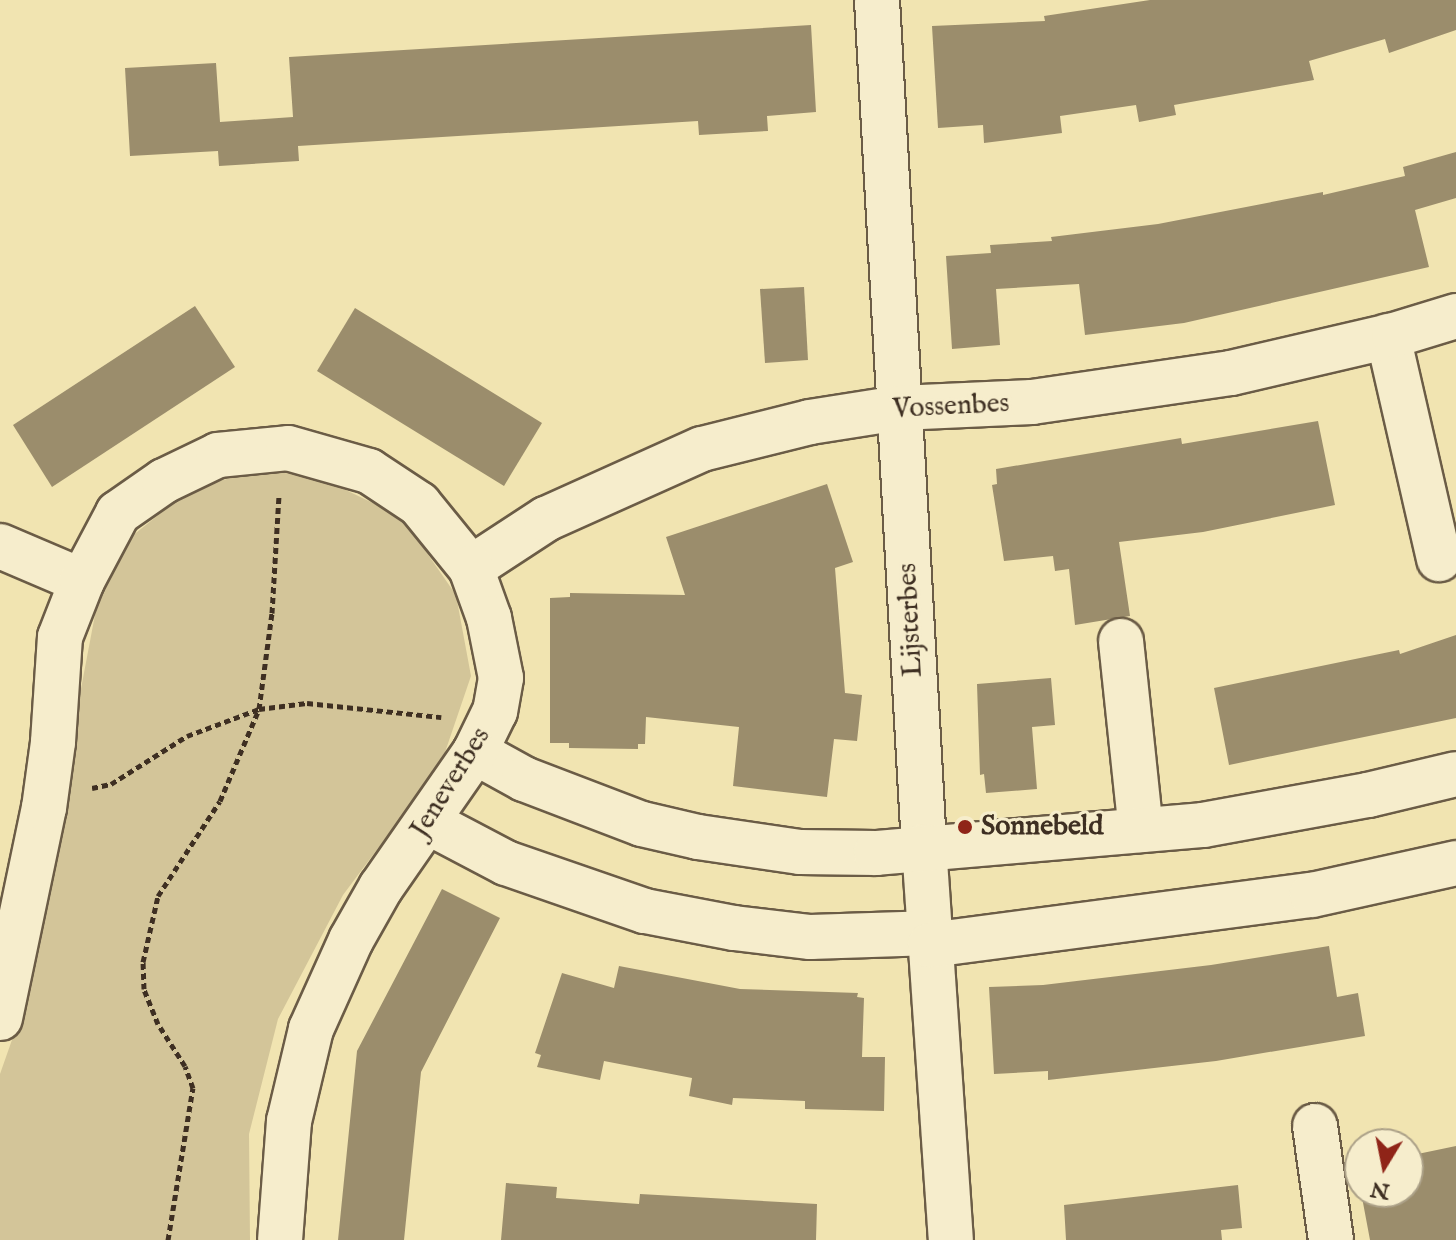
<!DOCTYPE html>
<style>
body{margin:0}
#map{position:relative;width:1456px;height:1240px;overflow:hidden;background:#f1e4b1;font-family:"IM FELL English",serif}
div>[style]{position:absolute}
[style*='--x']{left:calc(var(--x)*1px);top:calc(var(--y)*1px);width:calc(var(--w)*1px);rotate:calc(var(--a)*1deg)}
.green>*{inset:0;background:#d3c599}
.building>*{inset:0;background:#9b8d6c}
.path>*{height:5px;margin-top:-2.5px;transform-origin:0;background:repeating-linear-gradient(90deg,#3e2f22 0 6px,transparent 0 10px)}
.roads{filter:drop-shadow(2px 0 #6b5c46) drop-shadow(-2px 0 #6b5c46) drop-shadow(0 2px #6b5c46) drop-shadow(0 -2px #6b5c46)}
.minor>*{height:44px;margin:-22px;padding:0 22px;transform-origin:22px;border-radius:22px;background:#f6edcc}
.dots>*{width:22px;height:22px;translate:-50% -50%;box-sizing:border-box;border:4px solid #f6edcc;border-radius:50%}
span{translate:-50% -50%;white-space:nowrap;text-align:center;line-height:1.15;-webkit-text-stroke:6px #f6edcc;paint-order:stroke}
.street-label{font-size:28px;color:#3e2f22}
.poi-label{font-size:28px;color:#3e2f22;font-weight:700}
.left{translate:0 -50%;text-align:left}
.north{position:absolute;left:1344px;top:1128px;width:80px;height:80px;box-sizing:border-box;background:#f6edcc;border:2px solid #aca188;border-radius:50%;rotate:190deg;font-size:22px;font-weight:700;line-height:32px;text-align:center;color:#3e2f22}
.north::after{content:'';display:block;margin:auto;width:28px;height:36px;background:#8f2418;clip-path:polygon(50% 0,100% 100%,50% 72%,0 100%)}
</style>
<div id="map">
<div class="green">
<div style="clip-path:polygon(263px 469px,327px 481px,402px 517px,456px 595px,471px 676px,441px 764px,343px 895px,278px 1019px,249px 1134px,250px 1240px,0 1240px,0 1074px,13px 1037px,45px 879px,101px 583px,127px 540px,191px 489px)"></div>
</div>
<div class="building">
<div style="clip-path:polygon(1150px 0,1456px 0,1456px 30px,1389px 53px,1385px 39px,1309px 61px,1314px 80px,1174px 105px,1176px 115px,1139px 122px,1136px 105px,1060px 116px,1062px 133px,984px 143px,983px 125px,938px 128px,932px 26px,1045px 21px,1044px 16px)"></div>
<div style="clip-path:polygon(811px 25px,816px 112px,767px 116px,768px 131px,699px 135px,698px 121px,298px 146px,299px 161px,219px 166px,218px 151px,130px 156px,125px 68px,216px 63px,220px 122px,293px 117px,289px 57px)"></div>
<div style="clip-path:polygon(1456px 152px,1456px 198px,1415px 210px,1429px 267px,1184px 323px,1085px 335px,1079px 284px,996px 289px,1000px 345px,952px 349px,946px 256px,991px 253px,990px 245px,1052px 241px,1051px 237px,1158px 224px,1323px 192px,1323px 195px,1405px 176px,1403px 167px)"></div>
<div style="clip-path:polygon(804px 287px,808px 360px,765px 363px,760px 289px)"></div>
<div style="clip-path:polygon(195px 306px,235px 367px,52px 487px,13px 425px)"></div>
<div style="clip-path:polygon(355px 308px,542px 423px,504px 486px,317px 371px)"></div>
<div style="clip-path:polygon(1318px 421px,1335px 505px,1203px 532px,1119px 542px,1130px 616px,1075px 625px,1069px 569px,1055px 571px,1053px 556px,1004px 561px,992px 485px,997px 484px,996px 469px,1181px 438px,1182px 444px)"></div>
<div style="clip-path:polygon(827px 484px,853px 562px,835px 568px,845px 693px,862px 695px,857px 741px,834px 739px,827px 797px,733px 786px,739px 727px,646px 717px,645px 744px,638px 744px,638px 749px,569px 748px,569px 743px,550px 743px,550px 598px,570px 597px,570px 593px,685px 595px,666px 537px)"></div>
<div style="clip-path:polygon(1456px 635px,1456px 718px,1229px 765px,1214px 688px,1399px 650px,1400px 654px)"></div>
<div style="clip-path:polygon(1051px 678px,1055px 725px,1032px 727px,1037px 789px,986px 793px,984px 774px,980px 775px,977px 684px)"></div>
<div style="clip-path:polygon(442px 889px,500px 918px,421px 1072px,404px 1240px,338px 1240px,357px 1051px)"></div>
<div style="clip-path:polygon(1329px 946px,1337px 997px,1358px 993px,1365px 1036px,1216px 1061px,1048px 1080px,1048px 1071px,994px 1074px,989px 987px,1043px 985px,1211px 965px)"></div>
<div style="clip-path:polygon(619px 966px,740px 989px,858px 993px,857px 997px,864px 998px,862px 1057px,885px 1057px,884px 1111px,805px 1109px,805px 1101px,733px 1098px,732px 1105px,689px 1096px,692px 1078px,604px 1061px,600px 1080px,537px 1067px,541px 1055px,535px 1053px,562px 973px,614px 988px)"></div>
<div style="clip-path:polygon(1456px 1146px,1456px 1240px,1370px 1240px,1361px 1192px,1408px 1192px,1408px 1156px)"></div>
<div style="clip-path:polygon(506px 1183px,557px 1187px,556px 1198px,639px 1204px,640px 1194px,817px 1204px,816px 1240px,501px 1240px)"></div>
<div style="clip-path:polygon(1238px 1185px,1242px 1228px,1221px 1230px,1222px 1240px,1066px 1240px,1064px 1205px)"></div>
</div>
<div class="path">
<div style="--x:92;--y:788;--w:19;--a:-12"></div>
<div style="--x:111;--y:784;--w:90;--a:-32.3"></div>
<div style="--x:187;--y:736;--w:77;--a:-20.6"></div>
<div style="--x:259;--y:709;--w:48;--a:-7.1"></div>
<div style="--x:307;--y:703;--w:135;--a:6"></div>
<div style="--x:168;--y:1240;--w:154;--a:-80.7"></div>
<div style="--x:193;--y:1088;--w:23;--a:-110"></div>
<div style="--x:185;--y:1066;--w:50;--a:-122.7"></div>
<div style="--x:158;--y:1024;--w:38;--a:-112"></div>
<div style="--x:144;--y:989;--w:27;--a:-92"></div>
<div style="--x:143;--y:962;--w:68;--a:-77.2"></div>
<div style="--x:158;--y:896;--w:113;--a:-56.9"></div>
<div style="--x:220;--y:801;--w:100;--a:-67"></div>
<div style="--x:259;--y:709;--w:97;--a:-82.3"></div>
<div style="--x:272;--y:613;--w:119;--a:-86.6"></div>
</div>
<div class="roads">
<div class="minor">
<div style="--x:877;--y:0;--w:847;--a:86.82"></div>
<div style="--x:924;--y:846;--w:395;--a:86.1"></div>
<div style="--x:1388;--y:336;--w:229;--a:77.1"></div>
<div style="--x:0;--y:546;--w:89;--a:23.1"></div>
<div style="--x:471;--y:568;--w:90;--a:-33.2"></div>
<div style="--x:546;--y:519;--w:171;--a:-24.2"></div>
<div style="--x:702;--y:449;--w:111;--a:-14"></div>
<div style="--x:810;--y:422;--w:90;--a:-8.9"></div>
<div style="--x:899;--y:408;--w:133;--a:-2.6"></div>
<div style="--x:1032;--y:402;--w:201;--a:-8.3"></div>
<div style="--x:1231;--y:373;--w:167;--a:-13.1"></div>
<div style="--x:1394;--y:335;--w:65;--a:-17"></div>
<div style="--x:1121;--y:641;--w:190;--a:84"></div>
<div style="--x:475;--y:752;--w:56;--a:28.9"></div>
<div style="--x:524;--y:779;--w:126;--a:20.9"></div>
<div style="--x:642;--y:824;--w:57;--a:13.1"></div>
<div style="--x:698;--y:837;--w:103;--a:8.4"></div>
<div style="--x:800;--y:852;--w:76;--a:0.8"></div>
<div style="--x:876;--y:853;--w:328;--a:-4.9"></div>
<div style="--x:1203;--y:825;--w:168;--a:-10.3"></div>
<div style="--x:1368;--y:795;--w:90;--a:-13.4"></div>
<div style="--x:428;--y:822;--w:88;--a:27.7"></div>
<div style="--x:506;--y:863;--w:147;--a:19.1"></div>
<div style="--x:645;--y:911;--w:91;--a:10.8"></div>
<div style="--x:734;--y:928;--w:77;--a:6.8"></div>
<div style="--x:810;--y:937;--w:119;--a:-1.9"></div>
<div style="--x:930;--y:945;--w:385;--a:-7.5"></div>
<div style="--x:1312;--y:895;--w:148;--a:-12.5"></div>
<div style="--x:0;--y:1018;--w:215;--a:-78.2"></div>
<div style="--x:44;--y:808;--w:67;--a:-82.2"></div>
<div style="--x:53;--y:742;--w:105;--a:-86.2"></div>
<div style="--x:60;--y:637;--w:60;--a:-68.6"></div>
<div style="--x:82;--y:581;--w:77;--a:-62.1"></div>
<div style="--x:118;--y:513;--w:56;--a:-34.8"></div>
<div style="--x:164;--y:481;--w:60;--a:-25.7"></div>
<div style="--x:218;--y:455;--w:70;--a:-5.7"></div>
<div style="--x:288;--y:448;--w:84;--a:15.9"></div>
<div style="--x:369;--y:471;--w:60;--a:33.4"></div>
<div style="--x:419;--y:504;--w:82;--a:50.9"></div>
<div style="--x:471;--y:568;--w:53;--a:70.2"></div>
<div style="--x:489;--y:618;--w:61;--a:78.7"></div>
<div style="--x:501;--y:678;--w:34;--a:100"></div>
<div style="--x:495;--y:711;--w:46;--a:116"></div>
<div style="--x:475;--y:752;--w:165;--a:124.8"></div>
<div style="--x:381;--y:887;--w:61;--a:119.5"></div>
<div style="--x:351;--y:940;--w:98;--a:114.2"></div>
<div style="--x:311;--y:1029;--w:95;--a:103.4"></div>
<div style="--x:289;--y:1121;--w:119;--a:94.3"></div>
<div style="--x:1315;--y:1126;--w:115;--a:82"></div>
</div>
</div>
<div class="dots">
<div style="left:965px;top:827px;background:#8f2418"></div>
</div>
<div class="street-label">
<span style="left:951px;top:407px;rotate:-3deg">Vossenbes</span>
<span style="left:911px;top:620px;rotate:-93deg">Lijsterbes</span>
<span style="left:451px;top:783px;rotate:-58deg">Jeneverbes</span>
</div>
<div class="poi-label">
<span class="left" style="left:981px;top:827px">Sonnebeld</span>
</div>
<div class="north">N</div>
</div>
